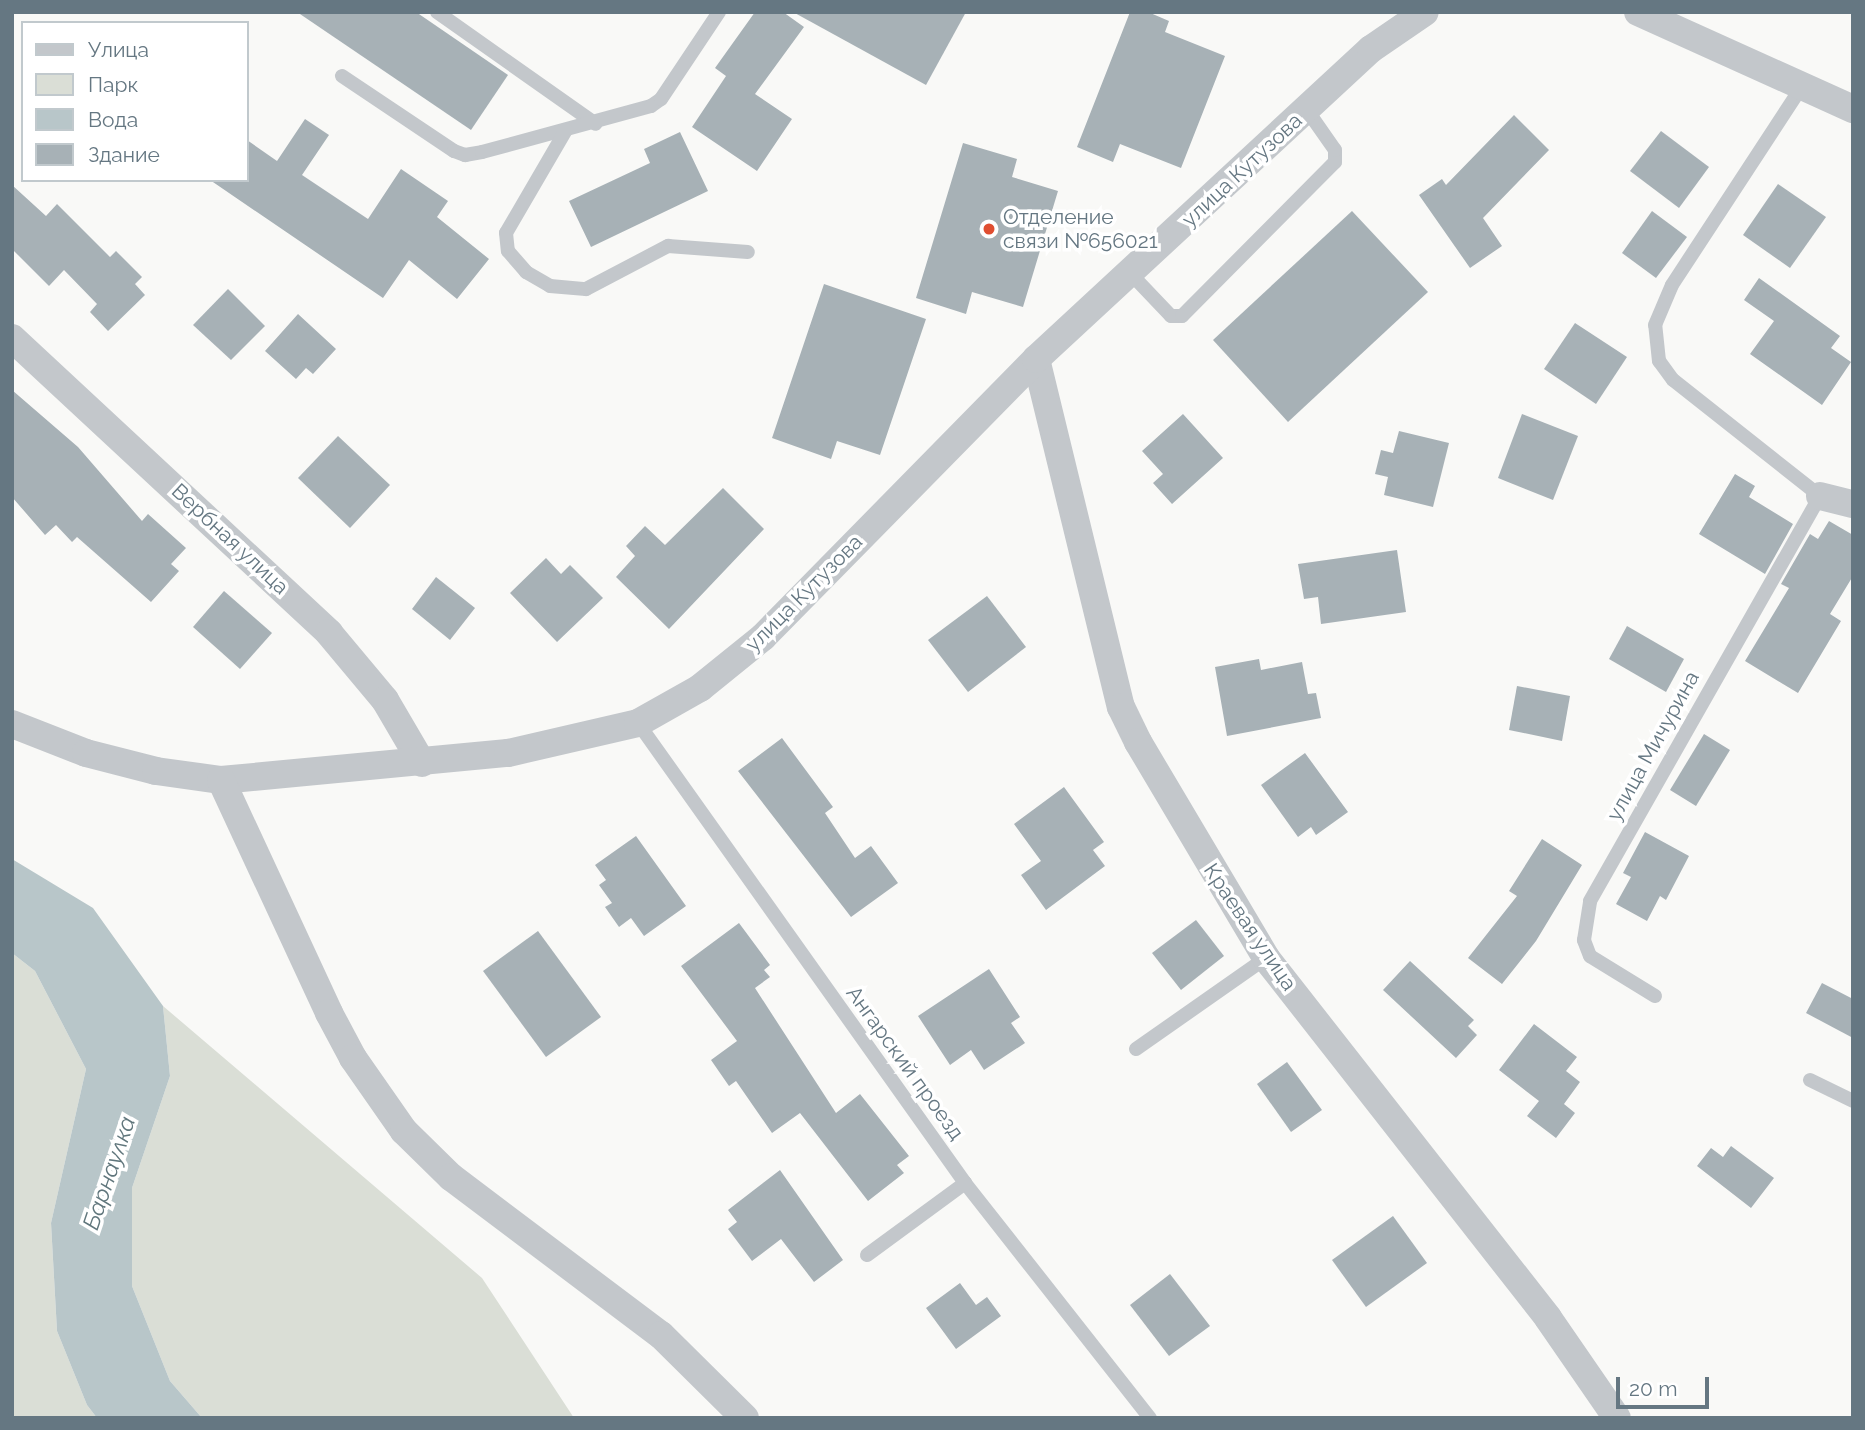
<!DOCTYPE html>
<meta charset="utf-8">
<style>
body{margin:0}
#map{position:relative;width:1865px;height:1430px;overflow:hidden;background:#f9f9f7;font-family:Raleway,sans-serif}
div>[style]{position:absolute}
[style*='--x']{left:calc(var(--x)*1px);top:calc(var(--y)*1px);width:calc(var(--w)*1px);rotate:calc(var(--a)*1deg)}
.green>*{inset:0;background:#daded6}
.water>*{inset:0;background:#b8c6c9}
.building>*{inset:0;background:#a7b1b6}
.lane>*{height:14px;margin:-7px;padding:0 7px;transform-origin:7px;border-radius:7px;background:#c3c7cb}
.street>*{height:28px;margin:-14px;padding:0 14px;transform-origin:14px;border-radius:14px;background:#c3c7cb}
.dots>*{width:19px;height:19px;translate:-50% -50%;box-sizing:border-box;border:4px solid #fff;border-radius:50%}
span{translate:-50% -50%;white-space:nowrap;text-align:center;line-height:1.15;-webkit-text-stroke:7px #fff;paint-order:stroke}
.street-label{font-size:21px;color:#657782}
.poi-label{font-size:21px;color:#657782}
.left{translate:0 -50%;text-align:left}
.water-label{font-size:23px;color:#60767c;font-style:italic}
.frame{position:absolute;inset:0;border:14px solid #657782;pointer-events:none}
.legend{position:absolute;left:21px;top:21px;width:228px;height:161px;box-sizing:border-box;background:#fff;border:2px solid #c1c9cd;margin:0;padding:9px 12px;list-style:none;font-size:21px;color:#657782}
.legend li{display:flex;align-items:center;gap:14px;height:35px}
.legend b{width:35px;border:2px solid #c1c9cd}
.scale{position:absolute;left:1616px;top:1377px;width:93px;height:32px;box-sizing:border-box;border:4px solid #657782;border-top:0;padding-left:9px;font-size:21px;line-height:24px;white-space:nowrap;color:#657782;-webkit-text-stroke:5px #fff;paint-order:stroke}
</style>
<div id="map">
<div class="green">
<div style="clip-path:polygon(12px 953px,35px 971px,86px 1069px,51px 1223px,57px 1331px,87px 1405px,97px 1418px,12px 1418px)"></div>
<div style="clip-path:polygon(163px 1006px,482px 1278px,574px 1418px,202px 1418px,170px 1381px,132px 1286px,132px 1188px,170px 1076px)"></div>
</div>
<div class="water">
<div style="clip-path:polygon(12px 859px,93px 908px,163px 1006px,170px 1076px,132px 1188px,132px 1286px,170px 1381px,202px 1418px,97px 1418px,87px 1405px,57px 1331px,51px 1223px,86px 1069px,35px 971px,12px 953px)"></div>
</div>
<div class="building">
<div style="clip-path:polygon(297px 12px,416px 12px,508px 75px,471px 130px)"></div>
<div style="clip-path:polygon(755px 12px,783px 12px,804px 27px,755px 94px,792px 119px,757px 171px,692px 127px,726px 76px,715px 68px)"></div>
<div style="clip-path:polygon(793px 12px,966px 12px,926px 85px)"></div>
<div style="clip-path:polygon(1130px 12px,1148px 12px,1169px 21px,1165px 32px,1225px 56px,1181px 168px,1120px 144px,1113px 162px,1077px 147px)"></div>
<div style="clip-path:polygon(1514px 115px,1549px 150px,1483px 218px,1502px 246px,1470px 268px,1419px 195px,1442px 179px,1446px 185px)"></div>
<div style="clip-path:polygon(305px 119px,329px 135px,302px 175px,368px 219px,401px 169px,448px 201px,437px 217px,489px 259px,457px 299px,409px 260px,383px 298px,210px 180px,247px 180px,247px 140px,277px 161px)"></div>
<div style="clip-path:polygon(1661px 131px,1709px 167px,1679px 208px,1630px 171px)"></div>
<div style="clip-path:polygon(680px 132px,708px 191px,591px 247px,569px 201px,650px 163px,644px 149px)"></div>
<div style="clip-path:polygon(963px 143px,1017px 159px,1012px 177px,1058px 191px,1023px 307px,972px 292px,966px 314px,916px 298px)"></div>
<div style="clip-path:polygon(1778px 184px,1826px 217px,1790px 268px,1743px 235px)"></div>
<div style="clip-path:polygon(12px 185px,46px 216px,57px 204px,110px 257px,116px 251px,142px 277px,135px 284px,145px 295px,108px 331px,90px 312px,97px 304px,64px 270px,49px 286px,12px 249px)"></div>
<div style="clip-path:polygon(1352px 211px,1428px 292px,1288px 422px,1213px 340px)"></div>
<div style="clip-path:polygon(1652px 211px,1687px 237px,1656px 278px,1622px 253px)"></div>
<div style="clip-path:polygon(1759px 278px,1840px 336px,1831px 348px,1851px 362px,1822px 405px,1750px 354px,1774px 321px,1744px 300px)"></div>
<div style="clip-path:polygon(824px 284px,926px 319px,880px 455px,837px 441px,831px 459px,772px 438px)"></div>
<div style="clip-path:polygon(228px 289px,265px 326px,231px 360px,193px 325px)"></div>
<div style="clip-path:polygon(298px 314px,336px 349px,313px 374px,306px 368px,296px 379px,265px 351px)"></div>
<div style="clip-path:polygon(1575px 323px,1627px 357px,1596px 404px,1544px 369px)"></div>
<div style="clip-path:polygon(12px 390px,78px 447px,142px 521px,148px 514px,186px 548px,171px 564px,179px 571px,151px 602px,77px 537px,72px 542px,56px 525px,45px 535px,12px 497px)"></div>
<div style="clip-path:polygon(1183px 414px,1223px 458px,1172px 504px,1153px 483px,1163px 474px,1142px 451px)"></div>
<div style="clip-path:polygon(1522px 414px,1578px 436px,1553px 500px,1498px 478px)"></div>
<div style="clip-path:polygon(1399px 431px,1449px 443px,1433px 507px,1384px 495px,1388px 477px,1375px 474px,1381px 450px,1393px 453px)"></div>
<div style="clip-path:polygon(338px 436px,390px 485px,350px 528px,298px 478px)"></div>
<div style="clip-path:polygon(1735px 474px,1755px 486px,1749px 497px,1793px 524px,1765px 574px,1699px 534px)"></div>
<div style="clip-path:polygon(723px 488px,764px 529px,669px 629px,616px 577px,635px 556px,626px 546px,645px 526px,665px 545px)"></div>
<div style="clip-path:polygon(1829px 521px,1853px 535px,1853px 576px,1830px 614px,1841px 621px,1798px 693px,1745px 661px,1789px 588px,1781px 584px,1810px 534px,1818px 539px)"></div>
<div style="clip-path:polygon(1397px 550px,1406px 612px,1321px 624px,1318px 597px,1304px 599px,1298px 564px)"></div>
<div style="clip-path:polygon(546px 558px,561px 574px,570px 565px,603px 598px,557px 642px,510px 593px)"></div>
<div style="clip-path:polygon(436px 577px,475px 608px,450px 640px,412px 609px)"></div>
<div style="clip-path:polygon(224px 591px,272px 633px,240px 669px,193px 627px)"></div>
<div style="clip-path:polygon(987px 596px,1026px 647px,968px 692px,928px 640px)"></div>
<div style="clip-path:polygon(1627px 626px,1684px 659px,1666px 692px,1609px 659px)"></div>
<div style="clip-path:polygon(1259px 659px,1261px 670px,1302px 662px,1308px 694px,1316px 693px,1321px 718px,1227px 736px,1215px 667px)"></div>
<div style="clip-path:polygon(1517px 686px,1570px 696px,1562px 741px,1509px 730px)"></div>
<div style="clip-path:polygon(1704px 734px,1730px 750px,1696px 806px,1670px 790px)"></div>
<div style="clip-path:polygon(782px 738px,833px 807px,825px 813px,855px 858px,871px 846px,898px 883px,851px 917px,738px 771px)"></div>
<div style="clip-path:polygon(1305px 753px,1348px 812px,1316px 835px,1311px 827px,1298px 837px,1261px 785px)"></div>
<div style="clip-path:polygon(1064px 787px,1104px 842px,1093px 850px,1105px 866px,1046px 910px,1021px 875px,1041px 861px,1014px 824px)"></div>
<div style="clip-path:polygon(1645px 832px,1689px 856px,1666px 900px,1660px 896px,1647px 921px,1616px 904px,1631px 877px,1623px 873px)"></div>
<div style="clip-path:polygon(636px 836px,686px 906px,644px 936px,631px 918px,619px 927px,605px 907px,612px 903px,599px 885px,606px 880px,595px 865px)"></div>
<div style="clip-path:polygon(1542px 839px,1582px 865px,1536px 941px,1502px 984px,1468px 958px,1517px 896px,1509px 891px)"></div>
<div style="clip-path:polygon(1196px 920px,1224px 956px,1181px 990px,1152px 953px)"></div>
<div style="clip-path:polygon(739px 923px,770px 965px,764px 970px,770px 977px,755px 988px,836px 1113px,860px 1094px,909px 1156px,897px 1165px,904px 1173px,868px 1201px,800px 1113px,772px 1133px,736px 1081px,729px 1086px,711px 1060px,737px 1041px,681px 966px)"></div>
<div style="clip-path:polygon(538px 931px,601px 1017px,546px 1057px,483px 971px)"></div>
<div style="clip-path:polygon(1410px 961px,1474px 1020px,1468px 1026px,1477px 1035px,1456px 1058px,1383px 990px)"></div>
<div style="clip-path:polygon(989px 969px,1020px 1017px,1011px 1023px,1025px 1043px,984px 1070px,971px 1050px,950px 1065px,918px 1016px)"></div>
<div style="clip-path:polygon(1822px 983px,1853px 999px,1853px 1038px,1806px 1013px)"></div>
<div style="clip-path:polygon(1534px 1024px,1577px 1057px,1566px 1071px,1580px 1082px,1564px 1104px,1575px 1113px,1556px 1138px,1527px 1116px,1539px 1101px,1499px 1070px)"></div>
<div style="clip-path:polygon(1287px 1062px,1322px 1110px,1291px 1132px,1257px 1084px)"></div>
<div style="clip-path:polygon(1731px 1146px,1774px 1178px,1751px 1208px,1697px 1166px,1711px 1148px,1723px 1157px)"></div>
<div style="clip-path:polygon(780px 1170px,843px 1260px,814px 1282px,781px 1239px,752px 1261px,728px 1229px,737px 1222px,728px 1210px)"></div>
<div style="clip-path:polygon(1393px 1216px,1427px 1263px,1366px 1307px,1332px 1260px)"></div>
<div style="clip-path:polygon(1170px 1274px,1210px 1326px,1169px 1356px,1130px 1305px)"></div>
<div style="clip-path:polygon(960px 1283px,976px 1305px,987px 1297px,1001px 1316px,956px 1349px,926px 1308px)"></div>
</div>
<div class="lane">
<div style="--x:437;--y:12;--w:194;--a:35.2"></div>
<div style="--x:342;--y:76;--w:135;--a:33.8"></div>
<div style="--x:454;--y:151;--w:12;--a:20"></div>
<div style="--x:465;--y:155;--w:17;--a:-10"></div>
<div style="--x:482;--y:152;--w:175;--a:-15.2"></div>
<div style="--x:651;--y:106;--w:12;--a:-35"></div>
<div style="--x:661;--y:99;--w:105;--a:-56.3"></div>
<div style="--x:566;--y:130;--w:119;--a:120.2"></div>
<div style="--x:506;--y:233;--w:18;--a:84"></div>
<div style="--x:508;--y:251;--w:28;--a:49"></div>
<div style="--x:526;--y:272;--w:28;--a:30"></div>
<div style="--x:550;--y:286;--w:36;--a:5"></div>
<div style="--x:586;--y:289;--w:93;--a:-27.7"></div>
<div style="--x:668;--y:246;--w:80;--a:4.3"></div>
<div style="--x:1131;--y:274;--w:58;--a:46.4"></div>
<div style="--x:1171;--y:316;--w:11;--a:0"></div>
<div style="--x:1182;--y:316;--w:217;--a:-45.2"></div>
<div style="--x:1335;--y:162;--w:12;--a:-90"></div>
<div style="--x:1335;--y:150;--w:49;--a:-125"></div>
<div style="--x:638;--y:723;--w:564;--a:54.59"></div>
<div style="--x:965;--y:1183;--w:299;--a:51.8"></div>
<div style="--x:1655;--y:996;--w:76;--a:-148.4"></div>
<div style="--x:1590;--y:956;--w:17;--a:-111"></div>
<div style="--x:1584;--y:940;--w:39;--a:-81"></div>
<div style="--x:1590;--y:901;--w:466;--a:-60.4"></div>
<div style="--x:1820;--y:496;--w:187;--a:-141.7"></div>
<div style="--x:1673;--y:380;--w:24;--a:-126"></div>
<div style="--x:1659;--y:361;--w:36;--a:-96"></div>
<div style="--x:1655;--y:325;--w:43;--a:-67"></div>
<div style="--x:1672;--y:285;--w:239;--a:-56.8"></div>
<div style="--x:1136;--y:1049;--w:159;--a:-35"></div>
<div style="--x:1810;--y:1080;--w:48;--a:26"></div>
<div style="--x:867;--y:1255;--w:122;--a:-36.3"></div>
</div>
<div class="street">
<div style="--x:1638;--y:12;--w:236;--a:24.3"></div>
<div style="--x:12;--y:338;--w:433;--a:42.9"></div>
<div style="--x:329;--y:633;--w:87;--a:50.1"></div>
<div style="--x:385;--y:700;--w:73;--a:59.6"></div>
<div style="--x:1036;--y:359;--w:358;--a:76.3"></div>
<div style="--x:1121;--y:707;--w:39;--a:64"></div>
<div style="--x:1138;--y:742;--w:251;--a:59.3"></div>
<div style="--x:1266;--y:958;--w:457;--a:51.9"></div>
<div style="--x:1548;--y:1318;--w:121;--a:55.4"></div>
<div style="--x:1820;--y:496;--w:34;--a:14"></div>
<div style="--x:12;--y:724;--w:79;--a:21.4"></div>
<div style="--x:86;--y:753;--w:72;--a:14.4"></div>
<div style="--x:156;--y:771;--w:66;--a:7.9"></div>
<div style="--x:221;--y:780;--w:288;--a:-5.4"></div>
<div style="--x:508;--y:753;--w:133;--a:-13"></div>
<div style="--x:638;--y:723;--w:71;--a:-29.4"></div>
<div style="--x:700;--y:688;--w:81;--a:-39"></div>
<div style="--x:763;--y:637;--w:390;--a:-45.5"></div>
<div style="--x:1036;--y:359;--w:456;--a:-42.8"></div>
<div style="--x:1371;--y:49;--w:65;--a:-34.4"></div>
<div style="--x:221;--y:780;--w:257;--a:65.1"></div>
<div style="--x:329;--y:1013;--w:51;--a:61.9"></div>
<div style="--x:353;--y:1058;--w:89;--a:55.1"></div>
<div style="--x:404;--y:1131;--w:66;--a:44.4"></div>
<div style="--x:451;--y:1177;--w:263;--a:37"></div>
<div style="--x:661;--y:1335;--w:118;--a:44.7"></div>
</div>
<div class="dots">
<div style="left:989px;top:229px;background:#e04e31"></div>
</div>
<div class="street-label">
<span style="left:1242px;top:170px;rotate:-43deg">улица Кутузова</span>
<span style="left:230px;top:539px;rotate:43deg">Вербная улица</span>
<span style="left:804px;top:593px;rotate:-45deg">улица Кутузова</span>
<span style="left:1653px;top:746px;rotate:-61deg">улица Мичурина</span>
<span style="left:1250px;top:927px;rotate:56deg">Краевая улица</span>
<span style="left:905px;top:1063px;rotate:54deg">Ангарский проезд</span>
</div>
<div class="poi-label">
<span class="left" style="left:1003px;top:229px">Отделение<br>связи №656021</span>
</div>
<div class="water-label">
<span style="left:109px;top:1173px;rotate:-71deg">Барнаулка</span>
</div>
<div class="frame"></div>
<ul class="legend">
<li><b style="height:9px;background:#c3c7cb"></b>Улица</li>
<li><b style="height:19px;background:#daded6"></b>Парк</li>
<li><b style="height:19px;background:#b8c6c9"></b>Вода</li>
<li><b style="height:19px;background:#a7b1b6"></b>Здание</li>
</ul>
<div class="scale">20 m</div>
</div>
